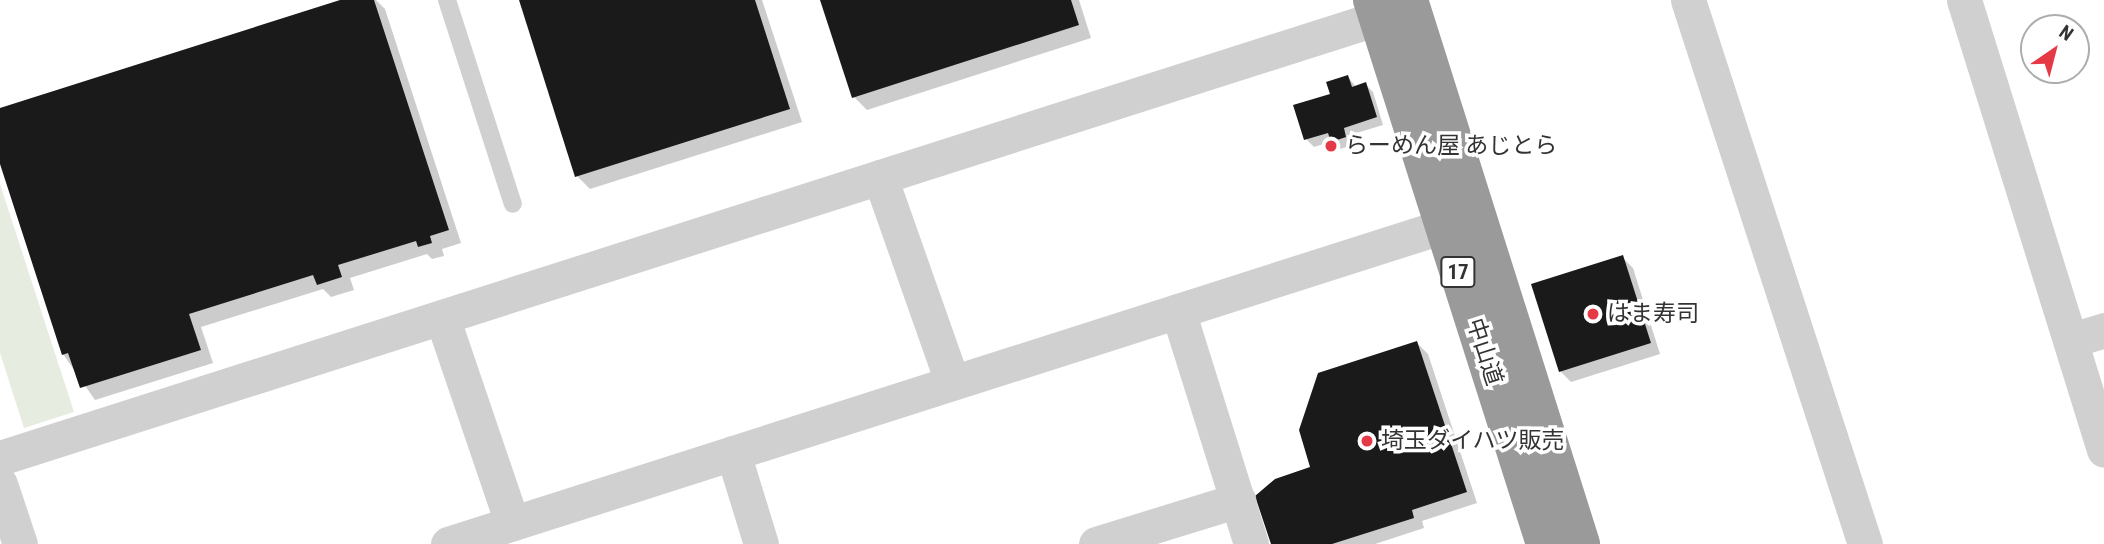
<!DOCTYPE html>
<meta charset="utf-8">
<style>
body{margin:0}
#map{position:relative;width:2104px;height:544px;overflow:hidden;background:#fff;font-family:"Roboto Condensed","Noto Sans JP",sans-serif}
div>[style]{position:absolute}
[style*='--x']{left:calc(var(--x)*1px);top:calc(var(--y)*1px);width:calc(var(--w)*1px);rotate:calc(var(--a)*1deg)}
.green>*{inset:0;background:#e6ecdf}
.shadow>*{inset:0;background:#0003}
.building>*{inset:0;background:#1a1a1a}
.lane>*{height:18px;margin:-9px;padding:0 9px;transform-origin:9px;border-radius:9px;background:#d0d0d0}
.street>*{height:35px;margin:-17.5px;padding:0 17.5px;transform-origin:17.5px;border-radius:17.5px;background:#d0d0d0}
.highway>*{height:38px;margin:-19px;padding:0 19px;transform-origin:19px;border-radius:19px;background:#9a9a9a}
.dots>*{width:19px;height:19px;translate:-50% -50%;box-sizing:border-box;border:4px solid #fff;border-radius:50%}
span{translate:-50% -50%;white-space:nowrap;text-align:center;line-height:1.15;-webkit-text-stroke:7px #fff;paint-order:stroke}
.shield-label span{padding:2px 5px;background:#fff;border:2px solid;border-radius:5px;-webkit-text-stroke-width:0}
.shield-label{font-size:21px;color:#333;font-weight:700}
.poi-label{font-size:23px;color:#333}
.left{translate:0 -50%;text-align:left}
.street-label{font-size:23px;color:#333}
.north{position:absolute;left:2020px;top:14px;width:70px;height:70px;box-sizing:border-box;background:#fff;border:2px solid #adadad;border-radius:50%;rotate:35deg;font-size:19px;font-weight:700;line-height:28px;text-align:center;color:#333}
.north::after{content:'';display:block;margin:auto;width:24px;height:32px;background:#e63946;clip-path:polygon(50% 0,100% 100%,50% 72%,0 100%)}
</style>
<div id="map">
<div class="green">
<div style="clip-path:polygon(0 184px,74px 412px,24px 428px,0 353px)"></div>
</div>
<div class="shadow">
<div style="clip-path:polygon(345px 0,376px 0,385px 9px,461px 243px,442px 249px,444px 256px,432px 259px,427px 254px,350px 278px,354px 290px,331px 297px,323px 289px,201px 327px,213px 363px,95px 400px,63px 354px,0 158px,0 110px)"></div>
<div style="clip-path:polygon(520px 0,762px 0,802px 122px,590px 189px,577px 176px)"></div>
<div style="clip-path:polygon(822px 0,1079px 0,1091px 38px,867px 110px,854px 97px)"></div>
<div style="clip-path:polygon(1348px 77px,1356px 87px,1365px 84px,1373px 92px,1383px 125px,1350px 135px,1353px 145px,1340px 149px,1333px 141px,1314px 147px,1306px 139px)"></div>
<div style="clip-path:polygon(1622px 257px,1633px 268px,1660px 354px,1571px 382px,1560px 371px)"></div>
<div style="clip-path:polygon(1417px 343px,1428px 354px,1477px 503px,1422px 521px,1424px 528px,1375px 544px,1273px 544px,1313px 468px)"></div>
</div>
<div class="building">
<div style="clip-path:polygon(340px 0,374px 0,449px 230px,430px 236px,432px 243px,418px 247px,416px 241px,338px 265px,342px 277px,317px 285px,313px 275px,189px 314px,201px 350px,80px 388px,68px 353px,62px 355px,0 164px,0 108px)"></div>
<div style="clip-path:polygon(519px 0,755px 0,790px 109px,575px 177px)"></div>
<div style="clip-path:polygon(820px 0,1071px 0,1079px 25px,852px 98px)"></div>
<div style="clip-path:polygon(1348px 75px,1352px 87px,1366px 82px,1377px 117px,1344px 128px,1346px 137px,1331px 142px,1328px 133px,1304px 140px,1293px 105px,1330px 94px,1326px 82px)"></div>
<div style="clip-path:polygon(1623px 255px,1651px 343px,1559px 372px,1531px 284px)"></div>
<div style="clip-path:polygon(1417px 341px,1467px 492px,1412px 510px,1414px 518px,1332px 544px,1271px 544px,1255px 496px,1275px 479px,1310px 467px,1299px 430px,1318px 373px)"></div>
</div>
<div class="lane">
<div style="--x:447;--y:0;--w:214;--a:72.1"></div>
</div>
<div class="street">
<div style="--x:1688;--y:0;--w:572;--a:71.98"></div>
<div style="--x:1964;--y:0;--w:471;--a:72.7"></div>
<div style="--x:880;--y:177;--w:217;--a:70.6"></div>
<div style="--x:1178;--y:311;--w:244;--a:72.6"></div>
<div style="--x:442;--y:317;--w:218;--a:71.2"></div>
<div style="--x:2072;--y:340;--w:34;--a:-17"></div>
<div style="--x:733;--y:453;--w:95;--a:72.9"></div>
<div style="--x:0;--y:458;--w:1447;--a:-17.71"></div>
<div style="--x:0;--y:484;--w:63;--a:71.6"></div>
<div style="--x:448;--y:544;--w:1046;--a:-17.71"></div>
<div style="--x:1096;--y:544;--w:149;--a:-17.2"></div>
</div>
<div class="highway">
<div style="--x:1372;--y:0;--w:571;--a:72.36"></div>
<div style="--x:1409;--y:0;--w:571;--a:72.45"></div>
</div>
<div class="dots">
<div style="left:1331px;top:146px;background:#e63946"></div>
<div style="left:1593px;top:314px;background:#e63946"></div>
<div style="left:1367px;top:441px;background:#e63946"></div>
</div>
<div class="shield-label">
<span style="left:1458px;top:272px">17</span>
</div>
<div class="poi-label">
<span class="left" style="left:1345px;top:146px">らーめん屋 あじとら</span>
<span class="left" style="left:1607px;top:314px">はま寿司</span>
<span class="left" style="left:1381px;top:441px">埼玉ダイハツ販売</span>
</div>
<div class="street-label">
<span style="left:1484px;top:352px;rotate:72deg">中山道</span>
</div>
<div class="north">N</div>
</div>
